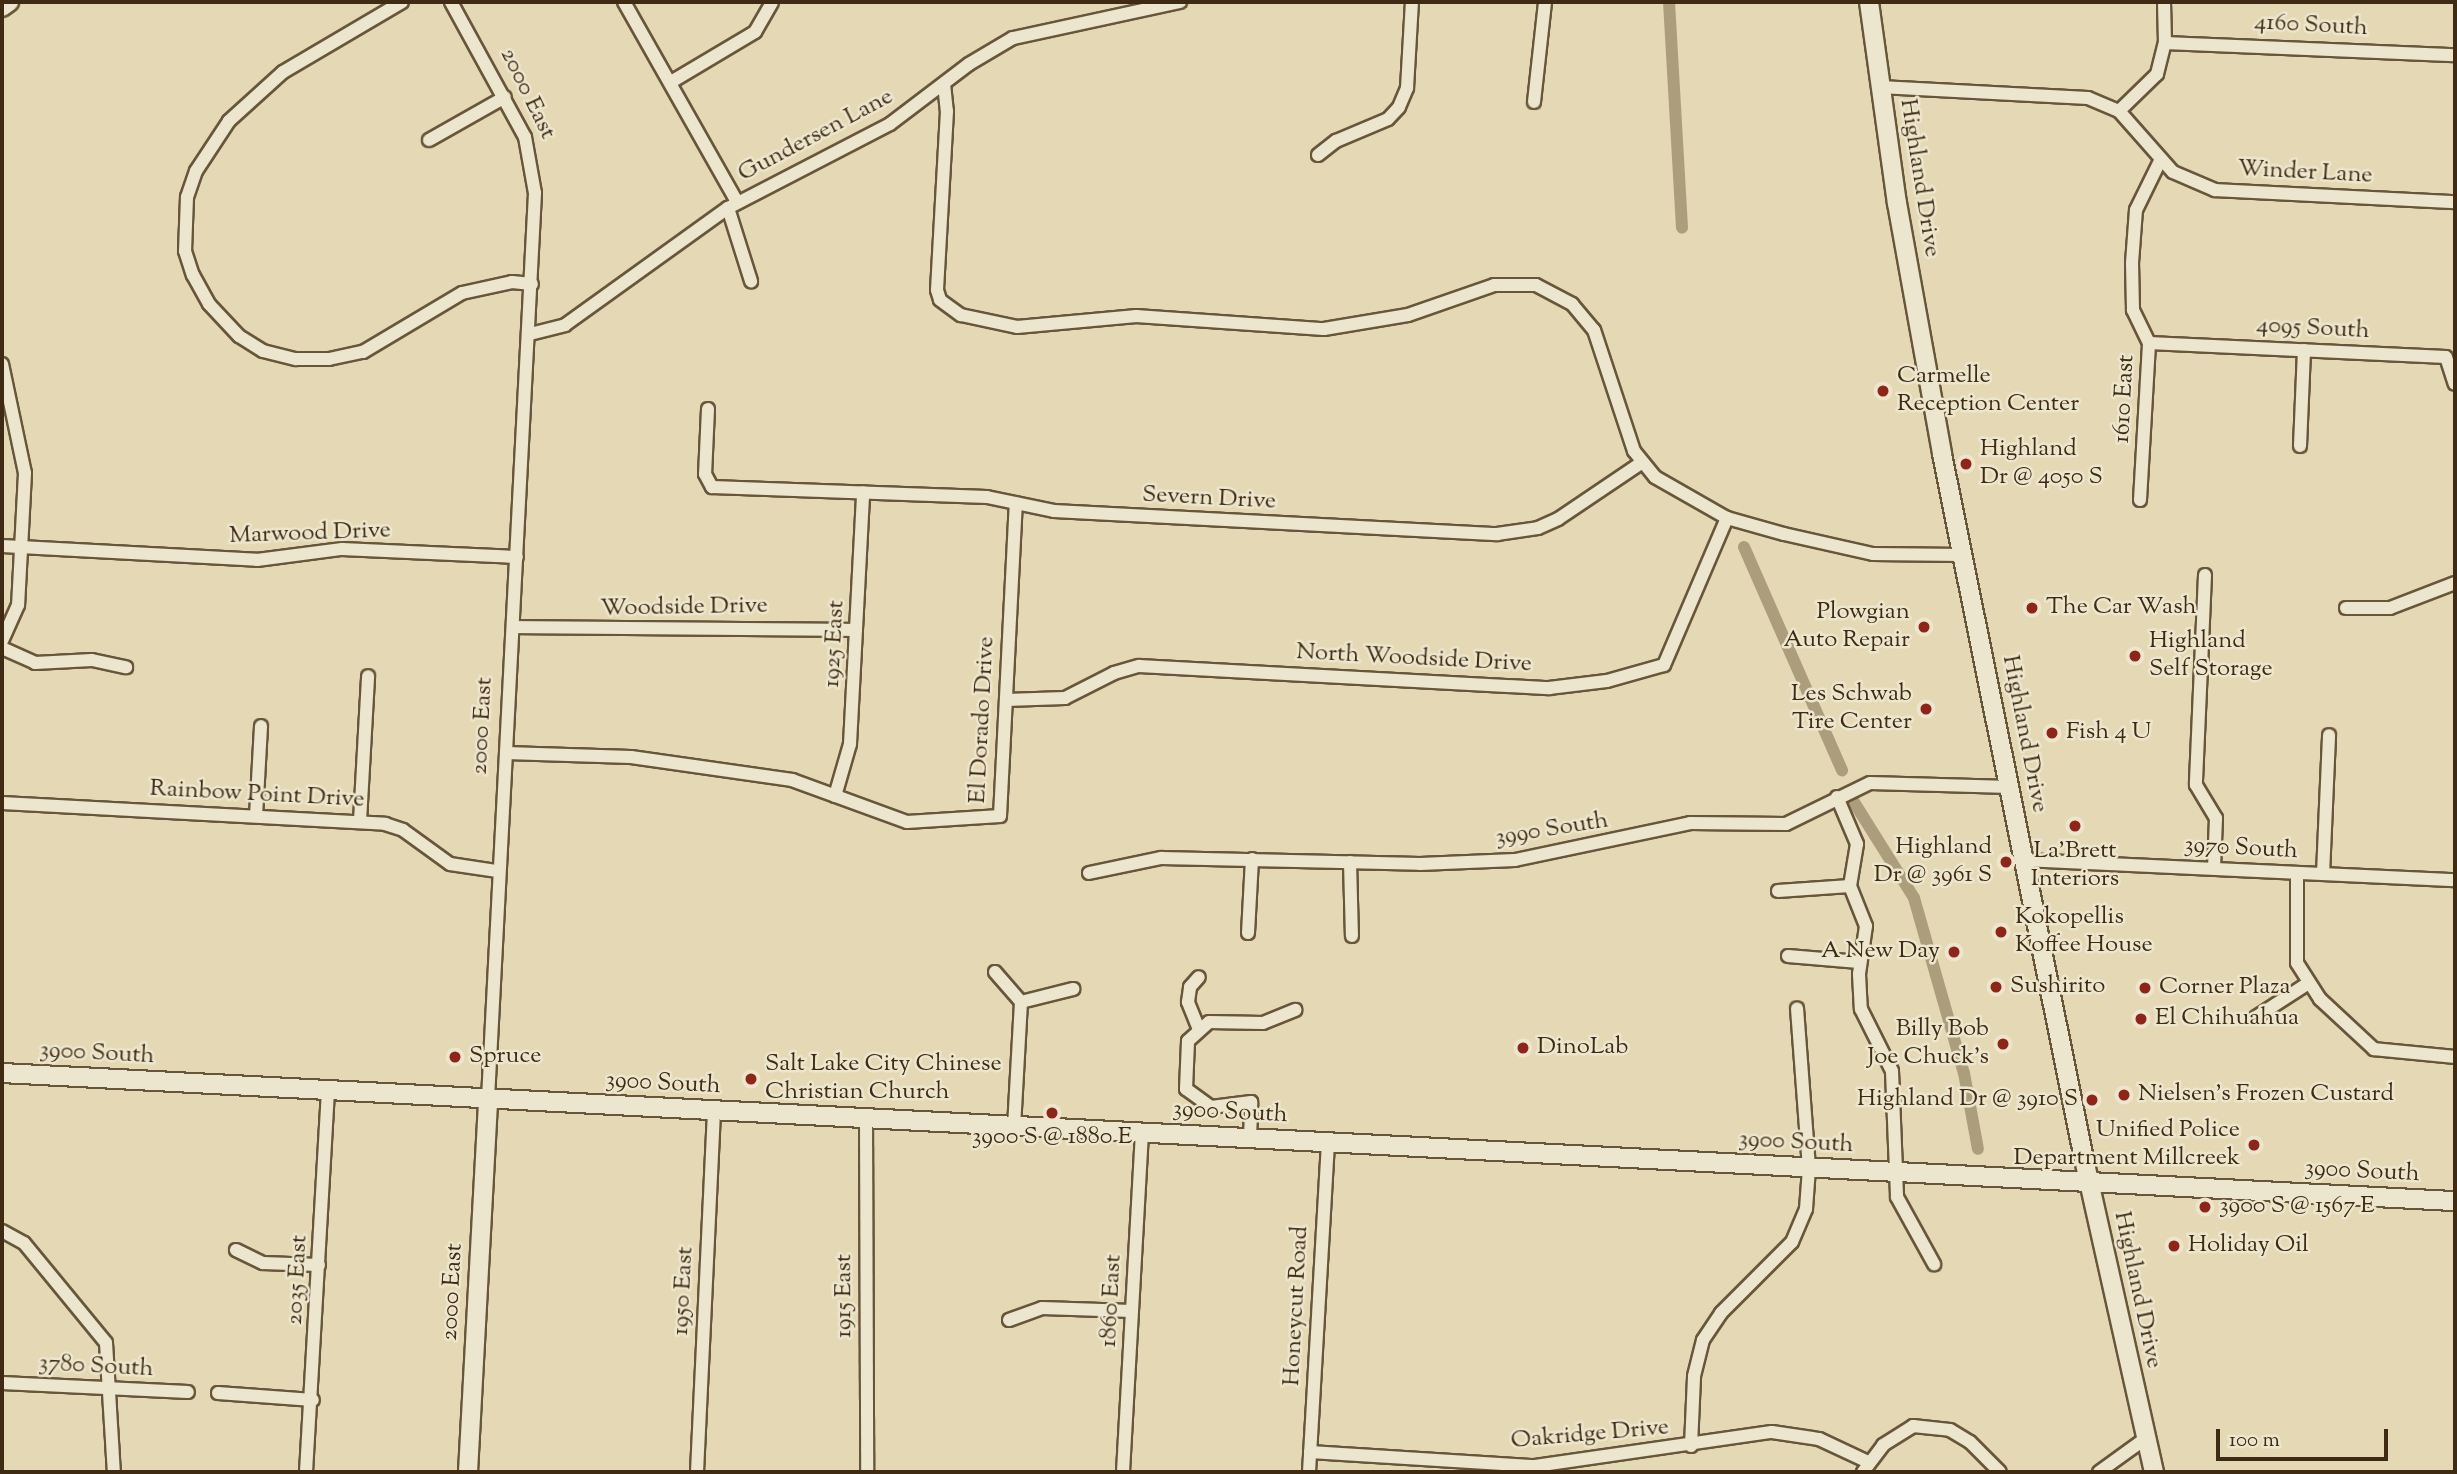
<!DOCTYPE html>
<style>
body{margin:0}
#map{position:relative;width:2457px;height:1474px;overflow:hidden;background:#e4d9b4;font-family:"Sorts Mill Goudy",serif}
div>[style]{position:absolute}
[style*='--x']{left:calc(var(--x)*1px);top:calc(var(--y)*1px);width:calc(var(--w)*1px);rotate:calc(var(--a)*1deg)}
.canal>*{height:12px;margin:-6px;padding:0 6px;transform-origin:6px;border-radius:6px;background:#ac9e7d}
.roads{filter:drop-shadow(2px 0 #68563b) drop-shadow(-2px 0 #68563b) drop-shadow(0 2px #68563b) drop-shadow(0 -2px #68563b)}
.street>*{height:12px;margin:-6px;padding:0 6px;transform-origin:6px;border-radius:6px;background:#ede6ce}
.secondary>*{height:18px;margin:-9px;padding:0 9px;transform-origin:9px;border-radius:9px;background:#ede6ce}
.dots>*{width:19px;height:19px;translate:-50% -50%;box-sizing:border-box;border:4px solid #ede6ce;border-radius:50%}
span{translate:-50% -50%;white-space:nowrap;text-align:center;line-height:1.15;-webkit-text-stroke:5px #ede6ce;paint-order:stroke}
.street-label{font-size:24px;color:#3f2b13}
.poi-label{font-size:24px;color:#3f2b13}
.left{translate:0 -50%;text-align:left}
.right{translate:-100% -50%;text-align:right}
.frame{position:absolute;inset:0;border:4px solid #3f2b13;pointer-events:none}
.scale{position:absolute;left:2216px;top:1429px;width:172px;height:32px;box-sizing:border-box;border:4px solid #3f2b13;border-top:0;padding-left:9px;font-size:21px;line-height:24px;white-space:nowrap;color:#3f2b13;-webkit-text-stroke:5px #ede6ce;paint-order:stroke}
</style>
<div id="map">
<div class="canal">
<div style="--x:1669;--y:2;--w:226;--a:86.7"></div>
<div style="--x:1744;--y:547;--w:244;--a:66.3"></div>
<div style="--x:1852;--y:799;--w:117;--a:57.9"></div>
<div style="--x:1914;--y:898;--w:182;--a:74.1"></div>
<div style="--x:1964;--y:1073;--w:77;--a:79.6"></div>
</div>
<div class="roads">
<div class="street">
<div style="--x:402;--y:2;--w:138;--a:149.5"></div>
<div style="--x:283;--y:72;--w:73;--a:137.8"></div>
<div style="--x:229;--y:121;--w:60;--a:123.4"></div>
<div style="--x:196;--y:171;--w:28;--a:109"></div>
<div style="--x:187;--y:197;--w:54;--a:92.1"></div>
<div style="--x:185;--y:251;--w:25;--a:72"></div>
<div style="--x:193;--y:275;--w:33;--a:61"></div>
<div style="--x:209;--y:304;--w:44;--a:46.8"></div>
<div style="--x:239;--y:336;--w:28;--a:32"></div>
<div style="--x:263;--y:351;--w:34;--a:14"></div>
<div style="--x:296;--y:359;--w:33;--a:0"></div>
<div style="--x:329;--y:359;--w:35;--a:-12"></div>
<div style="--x:363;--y:352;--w:115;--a:-30.8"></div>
<div style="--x:462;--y:293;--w:51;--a:-12.4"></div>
<div style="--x:512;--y:282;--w:20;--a:6"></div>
<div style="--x:451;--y:2;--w:154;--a:61.3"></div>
<div style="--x:525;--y:137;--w:57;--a:79.9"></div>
<div style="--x:535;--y:193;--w:907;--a:92.97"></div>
<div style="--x:624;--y:2;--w:230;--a:60.5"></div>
<div style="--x:2165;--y:43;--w:290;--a:2.4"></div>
<div style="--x:671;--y:82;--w:98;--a:-30.8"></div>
<div style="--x:755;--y:32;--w:34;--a:-60"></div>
<div style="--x:944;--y:84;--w:27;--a:84"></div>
<div style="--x:947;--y:111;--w:179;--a:93.2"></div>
<div style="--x:937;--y:290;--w:10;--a:73"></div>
<div style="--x:940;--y:300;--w:26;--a:36"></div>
<div style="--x:961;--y:315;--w:57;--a:12.1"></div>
<div style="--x:1017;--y:327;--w:120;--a:-5.3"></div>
<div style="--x:1136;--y:316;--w:188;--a:4"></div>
<div style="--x:1324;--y:329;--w:85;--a:-9.5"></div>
<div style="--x:1408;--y:315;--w:91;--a:-19.2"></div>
<div style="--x:1494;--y:285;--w:42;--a:0"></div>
<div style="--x:1536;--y:285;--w:41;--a:27.8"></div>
<div style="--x:1572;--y:304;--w:34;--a:50"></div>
<div style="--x:1594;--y:330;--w:127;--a:71.7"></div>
<div style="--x:1634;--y:451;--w:33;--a:51"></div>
<div style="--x:1655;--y:477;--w:83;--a:29.7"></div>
<div style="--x:1727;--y:518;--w:59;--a:15.7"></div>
<div style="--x:1784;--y:534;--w:91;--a:12.7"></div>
<div style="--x:1873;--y:554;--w:90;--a:0.6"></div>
<div style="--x:1880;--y:87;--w:208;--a:3"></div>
<div style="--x:2088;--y:98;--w:34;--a:23"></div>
<div style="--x:2119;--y:111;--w:81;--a:48.5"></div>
<div style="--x:2173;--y:172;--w:46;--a:23.2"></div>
<div style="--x:2215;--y:190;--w:240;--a:2.9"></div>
<div style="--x:1534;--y:102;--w:101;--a:-83.7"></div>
<div style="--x:2119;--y:111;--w:53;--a:-44.2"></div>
<div style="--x:2157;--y:74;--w:32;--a:-76"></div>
<div style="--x:2165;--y:43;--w:41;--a:-91.4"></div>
<div style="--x:429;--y:140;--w:87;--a:-29.5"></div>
<div style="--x:1318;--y:155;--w:23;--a:-38"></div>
<div style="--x:1336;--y:141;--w:56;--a:-22.9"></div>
<div style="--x:1388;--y:119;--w:16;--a:-47"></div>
<div style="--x:1399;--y:107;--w:21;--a:-67"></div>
<div style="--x:1407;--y:88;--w:86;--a:-86.7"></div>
<div style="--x:728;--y:208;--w:77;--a:72.5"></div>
<div style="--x:530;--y:334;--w:36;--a:-14"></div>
<div style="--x:565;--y:325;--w:201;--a:-35.7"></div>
<div style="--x:728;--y:208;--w:182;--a:-27.4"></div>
<div style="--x:890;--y:124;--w:99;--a:-37.2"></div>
<div style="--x:969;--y:64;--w:51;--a:-30.6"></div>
<div style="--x:1013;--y:38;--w:171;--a:-12.2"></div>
<div style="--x:2149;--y:343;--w:297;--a:2.7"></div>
<div style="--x:2446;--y:357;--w:28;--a:72"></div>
<div style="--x:2;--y:364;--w:111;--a:78.1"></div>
<div style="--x:25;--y:473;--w:132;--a:93"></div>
<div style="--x:18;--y:605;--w:39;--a:114"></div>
<div style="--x:708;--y:409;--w:65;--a:92.6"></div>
<div style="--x:705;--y:474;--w:15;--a:62"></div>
<div style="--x:712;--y:487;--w:275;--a:2.1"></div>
<div style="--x:987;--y:497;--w:68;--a:11.8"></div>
<div style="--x:1054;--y:511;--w:444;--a:3"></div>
<div style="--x:1497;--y:534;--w:41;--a:-8.3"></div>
<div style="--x:1538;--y:528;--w:22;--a:-24"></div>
<div style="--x:1558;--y:519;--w:100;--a:-34"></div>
<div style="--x:2300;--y:446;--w:96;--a:-87.6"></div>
<div style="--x:2140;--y:500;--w:157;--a:-86.7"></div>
<div style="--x:2149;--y:343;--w:37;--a:-116"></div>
<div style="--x:2133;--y:310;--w:47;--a:-91.2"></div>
<div style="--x:2132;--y:263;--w:53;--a:-85.7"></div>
<div style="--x:2136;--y:210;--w:55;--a:-63.9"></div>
<div style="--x:2;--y:546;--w:255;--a:3.1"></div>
<div style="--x:257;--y:560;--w:86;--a:-7.4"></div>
<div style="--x:342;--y:549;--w:175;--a:2.6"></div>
<div style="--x:2205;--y:575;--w:210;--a:92.5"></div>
<div style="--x:2196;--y:785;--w:39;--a:59"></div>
<div style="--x:2216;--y:818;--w:50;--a:92.3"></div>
<div style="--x:2346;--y:608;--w:44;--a:0"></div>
<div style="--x:2390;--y:608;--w:70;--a:-21"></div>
<div style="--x:513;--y:627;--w:343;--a:0.5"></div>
<div style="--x:2;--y:648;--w:36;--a:24"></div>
<div style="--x:35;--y:663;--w:57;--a:-3"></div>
<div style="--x:92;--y:660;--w:35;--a:12"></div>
<div style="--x:1006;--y:700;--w:59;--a:-1.9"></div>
<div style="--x:1065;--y:698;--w:55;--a:-27"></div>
<div style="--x:1114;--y:673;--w:26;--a:-16"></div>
<div style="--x:1139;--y:666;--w:411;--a:3.1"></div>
<div style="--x:1549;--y:688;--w:58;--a:-6.9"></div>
<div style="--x:1607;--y:681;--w:59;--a:-15.7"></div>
<div style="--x:1664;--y:665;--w:160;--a:-66.8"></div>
<div style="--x:506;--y:753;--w:125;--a:1.8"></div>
<div style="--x:631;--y:757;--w:163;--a:8.1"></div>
<div style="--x:792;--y:780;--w:122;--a:20.1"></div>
<div style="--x:907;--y:822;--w:93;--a:-3.7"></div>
<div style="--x:1000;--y:816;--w:313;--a:-87.1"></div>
<div style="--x:835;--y:796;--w:54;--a:-73.9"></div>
<div style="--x:850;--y:744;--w:252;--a:-87"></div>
<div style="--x:1837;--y:797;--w:51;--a:66.9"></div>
<div style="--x:1857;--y:844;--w:43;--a:99.5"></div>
<div style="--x:1850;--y:886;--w:43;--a:68.2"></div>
<div style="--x:1866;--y:926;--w:49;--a:98.3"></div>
<div style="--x:1859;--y:974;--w:35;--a:87"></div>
<div style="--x:1861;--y:1009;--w:69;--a:63.4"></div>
<div style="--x:1892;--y:1071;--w:126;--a:87.7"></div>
<div style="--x:1897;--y:1197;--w:77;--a:61.1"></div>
<div style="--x:2;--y:803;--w:384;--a:3.1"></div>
<div style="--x:385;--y:824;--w:19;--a:18"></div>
<div style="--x:403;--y:830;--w:58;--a:35.9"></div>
<div style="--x:450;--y:864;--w:48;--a:8.5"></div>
<div style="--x:256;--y:816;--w:90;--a:-86.8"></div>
<div style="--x:360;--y:821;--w:145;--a:-86.8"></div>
<div style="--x:2024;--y:860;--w:431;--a:2.7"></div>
<div style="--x:1350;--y:862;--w:74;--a:88.5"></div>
<div style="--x:1089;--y:873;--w:74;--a:-11.8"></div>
<div style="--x:1161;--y:858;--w:259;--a:1.3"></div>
<div style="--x:1420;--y:864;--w:95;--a:-2.4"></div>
<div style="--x:1515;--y:860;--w:179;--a:-11.9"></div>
<div style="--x:1690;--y:823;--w:96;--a:0.6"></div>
<div style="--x:1786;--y:824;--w:93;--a:-26"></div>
<div style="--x:1870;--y:783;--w:140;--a:1.6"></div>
<div style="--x:2297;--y:873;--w:90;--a:90"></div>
<div style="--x:2297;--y:963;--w:43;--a:57.4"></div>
<div style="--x:2320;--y:999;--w:74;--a:42.8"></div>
<div style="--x:2374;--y:1049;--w:81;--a:5.6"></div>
<div style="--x:2323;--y:874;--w:139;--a:-87.5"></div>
<div style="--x:1778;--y:891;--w:72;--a:-4"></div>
<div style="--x:1248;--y:933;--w:74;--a:-86.9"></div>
<div style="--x:1788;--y:956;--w:71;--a:4.8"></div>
<div style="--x:995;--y:972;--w:40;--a:49"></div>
<div style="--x:1021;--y:1002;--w:125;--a:93.2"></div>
<div style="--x:1021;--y:1002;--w:54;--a:-14"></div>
<div style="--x:2256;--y:1017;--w:61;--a:-32.9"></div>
<div style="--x:1198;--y:1027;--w:27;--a:-112"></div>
<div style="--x:1188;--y:1002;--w:15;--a:-82"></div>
<div style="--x:1190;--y:987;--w:13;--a:-48"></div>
<div style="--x:866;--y:1119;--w:353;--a:89.8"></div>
<div style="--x:1250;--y:1139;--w:37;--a:-88"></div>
<div style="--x:1251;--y:1102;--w:40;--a:172.9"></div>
<div style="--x:1211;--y:1107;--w:31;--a:-144"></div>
<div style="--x:1186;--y:1089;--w:48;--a:-87.6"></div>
<div style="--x:1188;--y:1041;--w:28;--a:-42"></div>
<div style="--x:1209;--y:1022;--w:54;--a:1.1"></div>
<div style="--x:1263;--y:1023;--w:35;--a:-22"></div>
<div style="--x:2;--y:1231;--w:25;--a:29"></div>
<div style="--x:24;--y:1243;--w:129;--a:50.6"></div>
<div style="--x:106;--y:1343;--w:129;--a:86.5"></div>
<div style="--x:236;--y:1250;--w:30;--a:26"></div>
<div style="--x:263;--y:1263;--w:56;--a:2"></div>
<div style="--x:1009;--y:1320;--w:35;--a:-20"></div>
<div style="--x:1042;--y:1308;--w:90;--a:1.9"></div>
<div style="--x:2;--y:1383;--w:186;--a:2.8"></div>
<div style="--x:218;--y:1393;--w:95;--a:4.2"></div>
<div style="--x:1691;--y:1446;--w:70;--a:-87.5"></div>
<div style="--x:1694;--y:1376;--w:37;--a:-76"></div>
<div style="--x:1703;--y:1340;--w:32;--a:-56"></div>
<div style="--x:1721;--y:1313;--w:100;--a:-45"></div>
<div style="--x:1792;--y:1242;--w:36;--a:-67"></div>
<div style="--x:1806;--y:1209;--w:41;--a:-85.8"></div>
<div style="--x:1809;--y:1168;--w:160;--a:-94.3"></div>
<div style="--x:1310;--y:1452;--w:225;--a:3.6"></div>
<div style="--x:1535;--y:1466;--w:239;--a:-8.2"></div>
<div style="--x:1772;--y:1432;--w:48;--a:8.5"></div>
<div style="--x:1819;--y:1439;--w:54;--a:25.1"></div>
<div style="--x:306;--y:1472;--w:383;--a:-86.7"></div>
<div style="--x:697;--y:1472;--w:361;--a:-87.3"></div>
<div style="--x:1123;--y:1472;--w:341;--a:-86.8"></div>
<div style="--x:1309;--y:1472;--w:330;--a:-86.7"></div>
<div style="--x:1863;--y:1472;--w:34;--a:-53"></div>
<div style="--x:1883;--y:1445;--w:36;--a:-32"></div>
<div style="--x:1913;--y:1426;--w:37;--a:6"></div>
<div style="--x:1950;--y:1430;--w:23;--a:31"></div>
<div style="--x:1970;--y:1442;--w:42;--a:45"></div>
<div style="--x:2099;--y:1472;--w:57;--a:-35.7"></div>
</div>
<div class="secondary">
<div style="--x:1869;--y:2;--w:203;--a:82.1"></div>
<div style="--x:1897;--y:203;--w:255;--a:79.8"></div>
<div style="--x:1942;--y:454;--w:719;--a:78.61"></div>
<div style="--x:2084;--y:1159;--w:321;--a:77.4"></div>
<div style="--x:2;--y:7;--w:9;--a:-36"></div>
<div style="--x:2;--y:1073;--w:2456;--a:2.99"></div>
<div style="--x:468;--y:1472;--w:374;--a:-86.9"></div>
</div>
</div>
<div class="dots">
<div style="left:1883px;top:391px;background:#8f2418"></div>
<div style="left:1966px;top:464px;background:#8f2418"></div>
<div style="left:2032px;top:608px;background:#8f2418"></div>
<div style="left:1924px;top:627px;background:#8f2418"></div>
<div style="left:2135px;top:656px;background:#8f2418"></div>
<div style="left:1926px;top:709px;background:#8f2418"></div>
<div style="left:2052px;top:733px;background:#8f2418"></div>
<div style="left:2075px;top:826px;background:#8f2418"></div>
<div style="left:2006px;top:862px;background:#8f2418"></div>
<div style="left:2001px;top:932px;background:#8f2418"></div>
<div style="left:1954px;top:952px;background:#8f2418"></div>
<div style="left:1996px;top:987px;background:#8f2418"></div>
<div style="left:2145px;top:988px;background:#8f2418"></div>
<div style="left:2141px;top:1019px;background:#8f2418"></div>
<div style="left:2003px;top:1044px;background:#8f2418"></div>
<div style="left:1523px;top:1048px;background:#8f2418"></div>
<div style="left:455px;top:1057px;background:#8f2418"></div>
<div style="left:751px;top:1079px;background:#8f2418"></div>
<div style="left:2124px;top:1095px;background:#8f2418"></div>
<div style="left:2092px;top:1100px;background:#8f2418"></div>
<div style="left:1052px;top:1113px;background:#8f2418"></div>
<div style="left:2254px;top:1145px;background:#8f2418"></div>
<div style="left:2205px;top:1207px;background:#8f2418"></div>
<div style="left:2174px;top:1246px;background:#8f2418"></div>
</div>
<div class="street-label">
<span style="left:2311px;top:26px;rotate:3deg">4160 South</span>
<span style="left:527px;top:94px;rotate:64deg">2000 East</span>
<span style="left:816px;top:136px;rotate:-28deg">Gundersen Lane</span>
<span style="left:2305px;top:173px;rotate:3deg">Winder Lane</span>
<span style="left:1919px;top:178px;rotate:81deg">Highland Drive</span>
<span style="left:2313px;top:329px;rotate:3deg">4095 South</span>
<span style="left:2125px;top:399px;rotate:-87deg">1610 East</span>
<span style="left:1209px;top:499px;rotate:3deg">Severn Drive</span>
<span style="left:310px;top:534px;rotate:-2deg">Marwood Drive</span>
<span style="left:684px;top:608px;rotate:-1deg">Woodside Drive</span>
<span style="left:835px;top:644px;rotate:-87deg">1925 East</span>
<span style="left:1414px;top:659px;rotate:3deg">North Woodside Drive</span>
<span style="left:983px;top:720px;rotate:-87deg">El Dorado Drive</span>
<span style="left:483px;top:726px;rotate:-87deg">2000 East</span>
<span style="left:2024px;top:734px;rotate:79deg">Highland Drive</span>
<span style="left:257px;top:795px;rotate:3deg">Rainbow Point Drive</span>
<span style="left:1552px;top:830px;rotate:-9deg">3990 South</span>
<span style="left:2241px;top:849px;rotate:3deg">3970 South</span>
<span style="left:97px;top:1054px;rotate:3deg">3900 South</span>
<span style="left:663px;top:1084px;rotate:3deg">3900 South</span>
<span style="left:1230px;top:1113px;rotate:3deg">3900 South</span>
<span style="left:1796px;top:1143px;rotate:3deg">3900 South</span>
<span style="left:2362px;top:1172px;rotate:3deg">3900 South</span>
<span style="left:298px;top:1280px;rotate:-87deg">2035 East</span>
<span style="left:2137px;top:1290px;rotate:78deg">Highland Drive</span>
<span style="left:684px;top:1291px;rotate:-87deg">1950 East</span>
<span style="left:453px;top:1292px;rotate:-87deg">2000 East</span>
<span style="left:845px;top:1296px;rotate:-90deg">1915 East</span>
<span style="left:1112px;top:1301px;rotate:-87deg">1860 East</span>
<span style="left:1297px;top:1306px;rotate:-87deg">Honeycut Road</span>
<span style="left:96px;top:1367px;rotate:3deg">3780 South</span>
<span style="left:1590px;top:1435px;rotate:-5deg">Oakridge Drive</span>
</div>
<div class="poi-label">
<span class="left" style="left:1897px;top:391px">Carmelle<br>Reception Center</span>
<span class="left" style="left:1980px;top:464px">Highland<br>Dr @ 4050 S</span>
<span class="left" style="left:2046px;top:608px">The Car Wash</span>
<span class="right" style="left:1910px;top:627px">Plowgian<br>Auto Repair</span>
<span class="left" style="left:2149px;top:656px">Highland<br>Self Storage</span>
<span class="right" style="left:1912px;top:709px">Les Schwab<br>Tire Center</span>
<span class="left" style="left:2066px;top:733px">Fish 4 U</span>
<span class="right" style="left:1992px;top:862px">Highland<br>Dr @ 3961 S</span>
<span style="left:2075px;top:866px">La'Brett<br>Interiors</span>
<span class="left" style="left:2015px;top:932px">Kokopellis<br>Koffee House</span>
<span class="right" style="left:1940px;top:952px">A New Day</span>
<span class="left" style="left:2010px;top:987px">Sushirito</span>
<span class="left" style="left:2159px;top:988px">Corner Plaza</span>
<span class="left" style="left:2155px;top:1019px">El Chihuahua</span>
<span class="right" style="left:1989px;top:1044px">Billy Bob<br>Joe Chuck's</span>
<span class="left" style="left:1537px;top:1048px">DinoLab</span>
<span class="left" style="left:469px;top:1057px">Spruce</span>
<span class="left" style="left:765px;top:1079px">Salt Lake City Chinese<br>Christian Church</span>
<span class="left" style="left:2138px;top:1095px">Nielsen's Frozen Custard</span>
<span class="right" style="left:2078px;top:1100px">Highland Dr @ 3910 S</span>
<span class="right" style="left:2240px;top:1145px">Unified Police<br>Department Millcreek</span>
<span style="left:1052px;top:1138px">3900 S @ 1880 E</span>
<span class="left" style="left:2219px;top:1207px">3900 S @ 1567 E</span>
<span class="left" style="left:2188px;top:1246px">Holiday Oil</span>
</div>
<div class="frame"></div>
<div class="scale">100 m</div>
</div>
